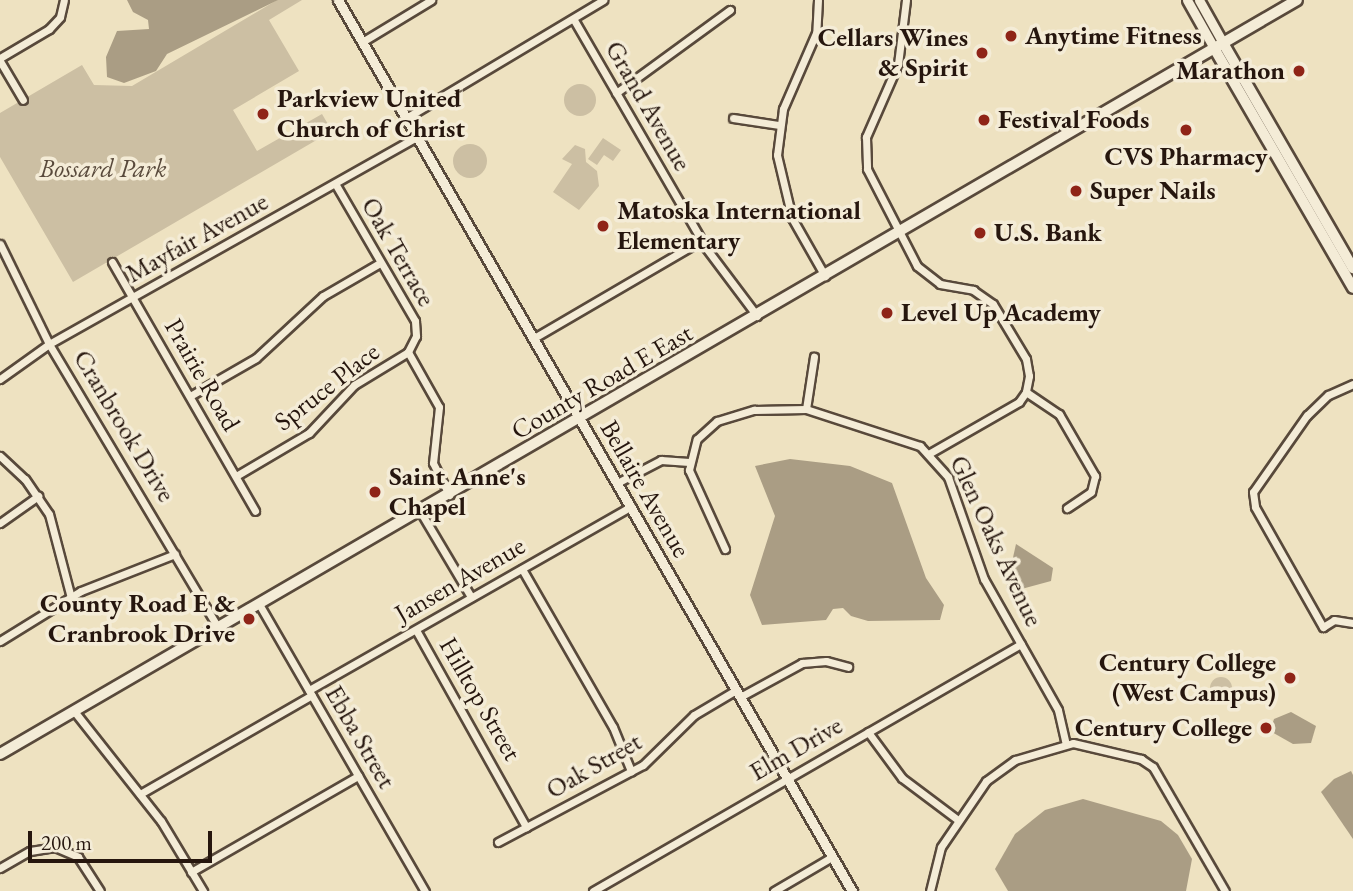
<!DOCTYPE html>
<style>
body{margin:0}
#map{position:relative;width:1353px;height:891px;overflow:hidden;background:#eee2c1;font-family:"EB Garamond",serif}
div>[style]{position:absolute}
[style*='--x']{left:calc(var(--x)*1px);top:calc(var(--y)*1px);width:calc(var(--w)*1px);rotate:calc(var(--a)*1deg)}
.green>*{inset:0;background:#ccbfa3}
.round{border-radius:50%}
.water>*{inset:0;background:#aa9d84}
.roads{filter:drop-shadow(2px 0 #58493b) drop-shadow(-2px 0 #58493b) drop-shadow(0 2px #58493b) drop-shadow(0 -2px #58493b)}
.minor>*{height:7px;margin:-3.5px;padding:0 3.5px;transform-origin:3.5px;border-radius:3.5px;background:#f4ecd7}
.tertiary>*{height:9px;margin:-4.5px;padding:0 4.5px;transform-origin:4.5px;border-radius:4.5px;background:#f4ecd7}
.secondary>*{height:10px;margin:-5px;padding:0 5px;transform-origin:5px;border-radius:5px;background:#f4ecd7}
.dots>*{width:19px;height:19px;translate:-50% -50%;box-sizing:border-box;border:4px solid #f4ecd7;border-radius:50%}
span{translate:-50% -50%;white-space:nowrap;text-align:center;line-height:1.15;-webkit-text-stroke:7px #f4ecd7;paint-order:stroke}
.poi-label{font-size:26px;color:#26160e;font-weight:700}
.left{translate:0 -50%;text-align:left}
.right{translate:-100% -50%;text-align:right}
.street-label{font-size:26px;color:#26160e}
.park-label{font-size:26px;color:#58493b;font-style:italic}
.scale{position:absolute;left:28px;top:831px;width:184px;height:32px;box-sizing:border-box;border:4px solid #26160e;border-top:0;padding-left:9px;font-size:21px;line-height:24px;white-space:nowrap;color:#26160e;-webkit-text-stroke:5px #f4ecd7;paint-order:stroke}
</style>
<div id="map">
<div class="green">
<div style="clip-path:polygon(277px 0,302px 0,269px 20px,299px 71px,233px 110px,257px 151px,322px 114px,332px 131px,73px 282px,0 157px,0 113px,82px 65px,94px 85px,132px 86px)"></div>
<div class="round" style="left:564px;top:84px;width:32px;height:32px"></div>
<div style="clip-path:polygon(603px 138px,621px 150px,613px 161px,604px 155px,597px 165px,588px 159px)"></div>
<div class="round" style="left:453px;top:144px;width:34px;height:34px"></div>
<div style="clip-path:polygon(575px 145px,585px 149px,586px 162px,597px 171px,599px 186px,579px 210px,553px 192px,572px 164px,562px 159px)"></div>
<div class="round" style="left:1210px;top:677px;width:22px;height:22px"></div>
</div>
<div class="water">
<div style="clip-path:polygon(127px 0,278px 0,167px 54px,156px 71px,124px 83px,107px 77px,106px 57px,117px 31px,149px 29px,148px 20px,133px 12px)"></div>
<div style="clip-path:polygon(790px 459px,850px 466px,892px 483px,926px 578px,944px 605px,940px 620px,868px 621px,851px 616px,843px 608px,833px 609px,826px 620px,762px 625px,750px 595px,775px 516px,755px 466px)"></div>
<div style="clip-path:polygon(1016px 544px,1053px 568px,1051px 581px,1014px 591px,1006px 589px)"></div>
<div style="clip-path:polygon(1291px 712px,1316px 726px,1311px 743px,1293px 744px,1270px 731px,1274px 719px)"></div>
<div style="clip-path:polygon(1351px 771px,1353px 775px,1353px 839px,1321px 792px,1334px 779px)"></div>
<div style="clip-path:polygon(1083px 799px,1161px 821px,1178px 835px,1192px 859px,1186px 891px,1008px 891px,995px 869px,1015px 834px,1045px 810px)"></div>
</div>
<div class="roads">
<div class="minor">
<div style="--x:818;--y:0;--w:33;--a:93"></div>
<div style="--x:816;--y:33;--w:83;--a:113.5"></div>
<div style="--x:783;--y:109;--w:46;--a:97.4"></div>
<div style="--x:777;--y:155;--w:65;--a:76.6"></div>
<div style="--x:792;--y:218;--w:67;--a:60.4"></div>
<div style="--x:906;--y:0;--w:64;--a:97.1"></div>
<div style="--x:898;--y:64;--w:80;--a:113.7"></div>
<div style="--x:866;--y:137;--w:32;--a:88"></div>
<div style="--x:867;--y:169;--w:109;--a:62.7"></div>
<div style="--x:917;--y:266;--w:29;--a:38"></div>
<div style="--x:940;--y:284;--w:34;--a:10"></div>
<div style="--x:973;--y:290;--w:24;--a:35"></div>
<div style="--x:993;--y:304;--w:64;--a:59"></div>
<div style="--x:1026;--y:359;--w:17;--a:80"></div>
<div style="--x:1029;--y:376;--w:16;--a:101"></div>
<div style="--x:1026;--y:392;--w:12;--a:125"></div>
<div style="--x:1019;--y:402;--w:103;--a:150.2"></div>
<div style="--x:574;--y:20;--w:263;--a:59.9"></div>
<div style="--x:706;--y:248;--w:85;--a:53.1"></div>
<div style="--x:362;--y:42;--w:81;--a:-31.3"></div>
<div style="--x:0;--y:58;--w:57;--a:-30.6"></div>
<div style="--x:49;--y:29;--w:16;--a:-47"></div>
<div style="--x:60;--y:17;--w:17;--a:-77"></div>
<div style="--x:0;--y:61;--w:45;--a:59.5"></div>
<div style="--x:616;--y:93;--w:141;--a:-36.1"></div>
<div style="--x:406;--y:118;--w:230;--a:-30.9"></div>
<div style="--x:733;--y:118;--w:47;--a:8.7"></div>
<div style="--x:336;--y:185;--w:157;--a:59.8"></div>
<div style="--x:415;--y:321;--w:15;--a:86"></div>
<div style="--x:416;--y:336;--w:18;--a:117"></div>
<div style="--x:0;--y:244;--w:111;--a:63.9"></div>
<div style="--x:49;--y:344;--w:330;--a:59.2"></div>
<div style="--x:112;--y:262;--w:287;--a:60.1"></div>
<div style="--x:534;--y:338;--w:194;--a:-30.3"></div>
<div style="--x:408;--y:352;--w:63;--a:60.6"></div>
<div style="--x:439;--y:407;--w:56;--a:96.1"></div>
<div style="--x:433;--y:463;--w:36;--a:63"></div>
<div style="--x:0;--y:379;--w:60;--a:-35.5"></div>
<div style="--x:49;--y:344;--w:422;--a:-29.4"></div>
<div style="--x:1353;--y:384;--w:27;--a:156"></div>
<div style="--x:1328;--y:395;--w:29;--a:136"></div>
<div style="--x:1307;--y:415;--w:94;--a:125"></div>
<div style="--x:1253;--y:492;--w:15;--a:82"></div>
<div style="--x:1255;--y:507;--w:138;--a:60.5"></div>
<div style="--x:1323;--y:627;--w:13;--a:-32"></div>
<div style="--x:1334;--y:620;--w:19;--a:9"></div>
<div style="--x:1026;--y:392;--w:40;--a:34"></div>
<div style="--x:1059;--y:414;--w:72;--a:59.9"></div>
<div style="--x:1095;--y:476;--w:16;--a:104"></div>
<div style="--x:1091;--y:492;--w:29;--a:146"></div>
<div style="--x:190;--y:396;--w:76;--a:-29.9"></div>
<div style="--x:256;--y:358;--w:91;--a:-42.8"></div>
<div style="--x:323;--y:296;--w:66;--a:-30.1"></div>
<div style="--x:806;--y:409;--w:53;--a:-81.3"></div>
<div style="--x:0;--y:456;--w:34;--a:43"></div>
<div style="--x:25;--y:479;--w:42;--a:55.6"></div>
<div style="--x:49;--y:514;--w:87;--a:75.3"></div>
<div style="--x:236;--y:476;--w:85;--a:-30.5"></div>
<div style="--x:309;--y:433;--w:66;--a:-46.8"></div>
<div style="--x:354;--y:385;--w:63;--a:-31.4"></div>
<div style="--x:617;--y:483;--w:50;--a:-27.6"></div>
<div style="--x:661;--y:460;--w:28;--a:4"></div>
<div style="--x:420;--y:511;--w:100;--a:59.3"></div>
<div style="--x:0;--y:523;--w:47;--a:-35.4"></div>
<div style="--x:725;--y:549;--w:87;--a:-114.5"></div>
<div style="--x:689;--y:470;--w:32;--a:-76"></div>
<div style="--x:697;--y:439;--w:27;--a:-42"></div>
<div style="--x:717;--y:421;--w:39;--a:-17"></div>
<div style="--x:754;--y:410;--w:52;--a:-1.1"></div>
<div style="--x:806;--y:409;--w:120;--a:18"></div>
<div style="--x:920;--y:446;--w:42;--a:47.9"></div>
<div style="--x:948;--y:477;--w:108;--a:70.6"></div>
<div style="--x:984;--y:579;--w:150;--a:60.5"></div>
<div style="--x:1058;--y:710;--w:35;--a:77"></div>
<div style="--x:522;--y:569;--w:182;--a:60.1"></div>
<div style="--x:613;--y:727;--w:48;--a:67.8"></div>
<div style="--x:259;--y:604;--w:332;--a:60"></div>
<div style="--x:416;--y:630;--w:226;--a:60.8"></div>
<div style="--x:0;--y:641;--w:95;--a:-31.7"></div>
<div style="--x:81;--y:591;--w:101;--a:-21.5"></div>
<div style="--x:309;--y:690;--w:371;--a:-29.7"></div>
<div style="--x:740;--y:697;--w:71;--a:-28.7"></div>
<div style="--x:802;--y:663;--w:24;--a:-5"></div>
<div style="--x:826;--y:661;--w:23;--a:15"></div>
<div style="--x:74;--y:711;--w:140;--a:51.7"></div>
<div style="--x:161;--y:821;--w:82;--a:59"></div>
<div style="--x:868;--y:732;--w:57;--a:53.5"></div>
<div style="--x:902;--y:778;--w:70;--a:36.9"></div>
<div style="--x:140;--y:794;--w:198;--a:-29.9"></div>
<div style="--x:498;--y:842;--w:164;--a:-28"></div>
<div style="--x:643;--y:765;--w:71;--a:-44.4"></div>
<div style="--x:694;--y:715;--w:49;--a:-30.8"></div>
<div style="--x:0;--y:868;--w:34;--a:-30"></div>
<div style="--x:30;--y:851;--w:25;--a:-9"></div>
<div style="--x:55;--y:847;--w:25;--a:23"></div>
<div style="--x:78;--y:857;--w:40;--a:57.1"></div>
<div style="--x:191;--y:872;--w:193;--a:-29.9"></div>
<div style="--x:593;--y:891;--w:494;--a:-30"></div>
<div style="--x:774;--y:891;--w:67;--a:-30.4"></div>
<div style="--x:930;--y:891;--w:45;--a:-76"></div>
<div style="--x:941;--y:847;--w:80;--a:-55.7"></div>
<div style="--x:986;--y:781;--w:36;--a:-36"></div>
<div style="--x:1015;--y:760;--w:60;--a:-16.3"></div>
<div style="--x:1073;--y:743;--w:70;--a:13.2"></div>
<div style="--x:1141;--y:759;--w:14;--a:34"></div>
<div style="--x:1153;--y:767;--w:143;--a:59.9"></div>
</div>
<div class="tertiary">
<div style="--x:338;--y:0;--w:1029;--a:60.02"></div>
<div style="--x:1187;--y:0;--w:55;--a:60.6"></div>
<div style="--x:1199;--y:0;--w:49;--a:60.8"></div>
</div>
<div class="secondary">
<div style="--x:1223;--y:43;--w:260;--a:60"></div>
<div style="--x:1214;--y:48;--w:277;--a:59.9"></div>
<div style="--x:0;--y:754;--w:1500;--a:-30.17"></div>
</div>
</div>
<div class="dots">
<div style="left:1011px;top:36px;background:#8f2418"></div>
<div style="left:982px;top:53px;background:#8f2418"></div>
<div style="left:1299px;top:71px;background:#8f2418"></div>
<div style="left:263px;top:114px;background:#8f2418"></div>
<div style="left:984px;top:120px;background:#8f2418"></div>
<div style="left:1186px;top:130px;background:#8f2418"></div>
<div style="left:1076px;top:191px;background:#8f2418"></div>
<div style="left:603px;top:226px;background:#8f2418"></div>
<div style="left:980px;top:233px;background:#8f2418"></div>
<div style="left:887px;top:313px;background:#8f2418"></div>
<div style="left:375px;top:492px;background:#8f2418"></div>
<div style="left:249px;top:619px;background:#8f2418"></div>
<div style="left:1290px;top:678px;background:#8f2418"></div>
<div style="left:1266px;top:728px;background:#8f2418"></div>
</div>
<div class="poi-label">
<span class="left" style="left:1025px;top:36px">Anytime Fitness</span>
<span class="right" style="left:968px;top:53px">Cellars Wines<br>&amp; Spirit</span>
<span class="right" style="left:1285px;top:71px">Marathon</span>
<span class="left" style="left:277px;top:114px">Parkview United<br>Church of Christ</span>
<span class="left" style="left:998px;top:120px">Festival Foods</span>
<span style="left:1186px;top:157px">CVS Pharmacy</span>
<span class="left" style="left:1090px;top:191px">Super Nails</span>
<span class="left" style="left:617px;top:226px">Matoska International<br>Elementary</span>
<span class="left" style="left:994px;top:233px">U.S. Bank</span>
<span class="left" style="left:901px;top:313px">Level Up Academy</span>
<span class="left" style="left:389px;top:492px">Saint Anne's<br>Chapel</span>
<span class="right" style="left:235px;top:619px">County Road E &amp;<br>Cranbrook Drive</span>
<span class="right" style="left:1276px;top:678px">Century College<br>(West Campus)</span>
<span class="right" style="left:1252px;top:728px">Century College</span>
</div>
<div class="street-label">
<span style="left:648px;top:106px;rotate:60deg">Grand Avenue</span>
<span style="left:197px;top:238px;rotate:-29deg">Mayfair Avenue</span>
<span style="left:398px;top:252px;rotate:60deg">Oak Terrace</span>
<span style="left:202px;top:375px;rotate:60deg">Prairie Road</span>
<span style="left:602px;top:382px;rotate:-30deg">County Road E East</span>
<span style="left:327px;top:387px;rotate:-38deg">Spruce Place</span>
<span style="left:124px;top:426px;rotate:59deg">Cranbrook Drive</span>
<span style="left:645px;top:489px;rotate:60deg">Bellaire Avenue</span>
<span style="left:996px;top:541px;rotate:65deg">Glen Oaks Avenue</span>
<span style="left:460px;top:580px;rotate:-30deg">Jansen Avenue</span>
<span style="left:480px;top:699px;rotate:60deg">Hilltop Street</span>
<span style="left:360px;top:737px;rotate:60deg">Ebba Street</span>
<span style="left:796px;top:749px;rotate:-30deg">Elm Drive</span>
<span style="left:594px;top:766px;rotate:-30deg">Oak Street</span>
</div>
<div class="park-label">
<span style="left:103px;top:169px">Bossard Park</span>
</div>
<div class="scale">200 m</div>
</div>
